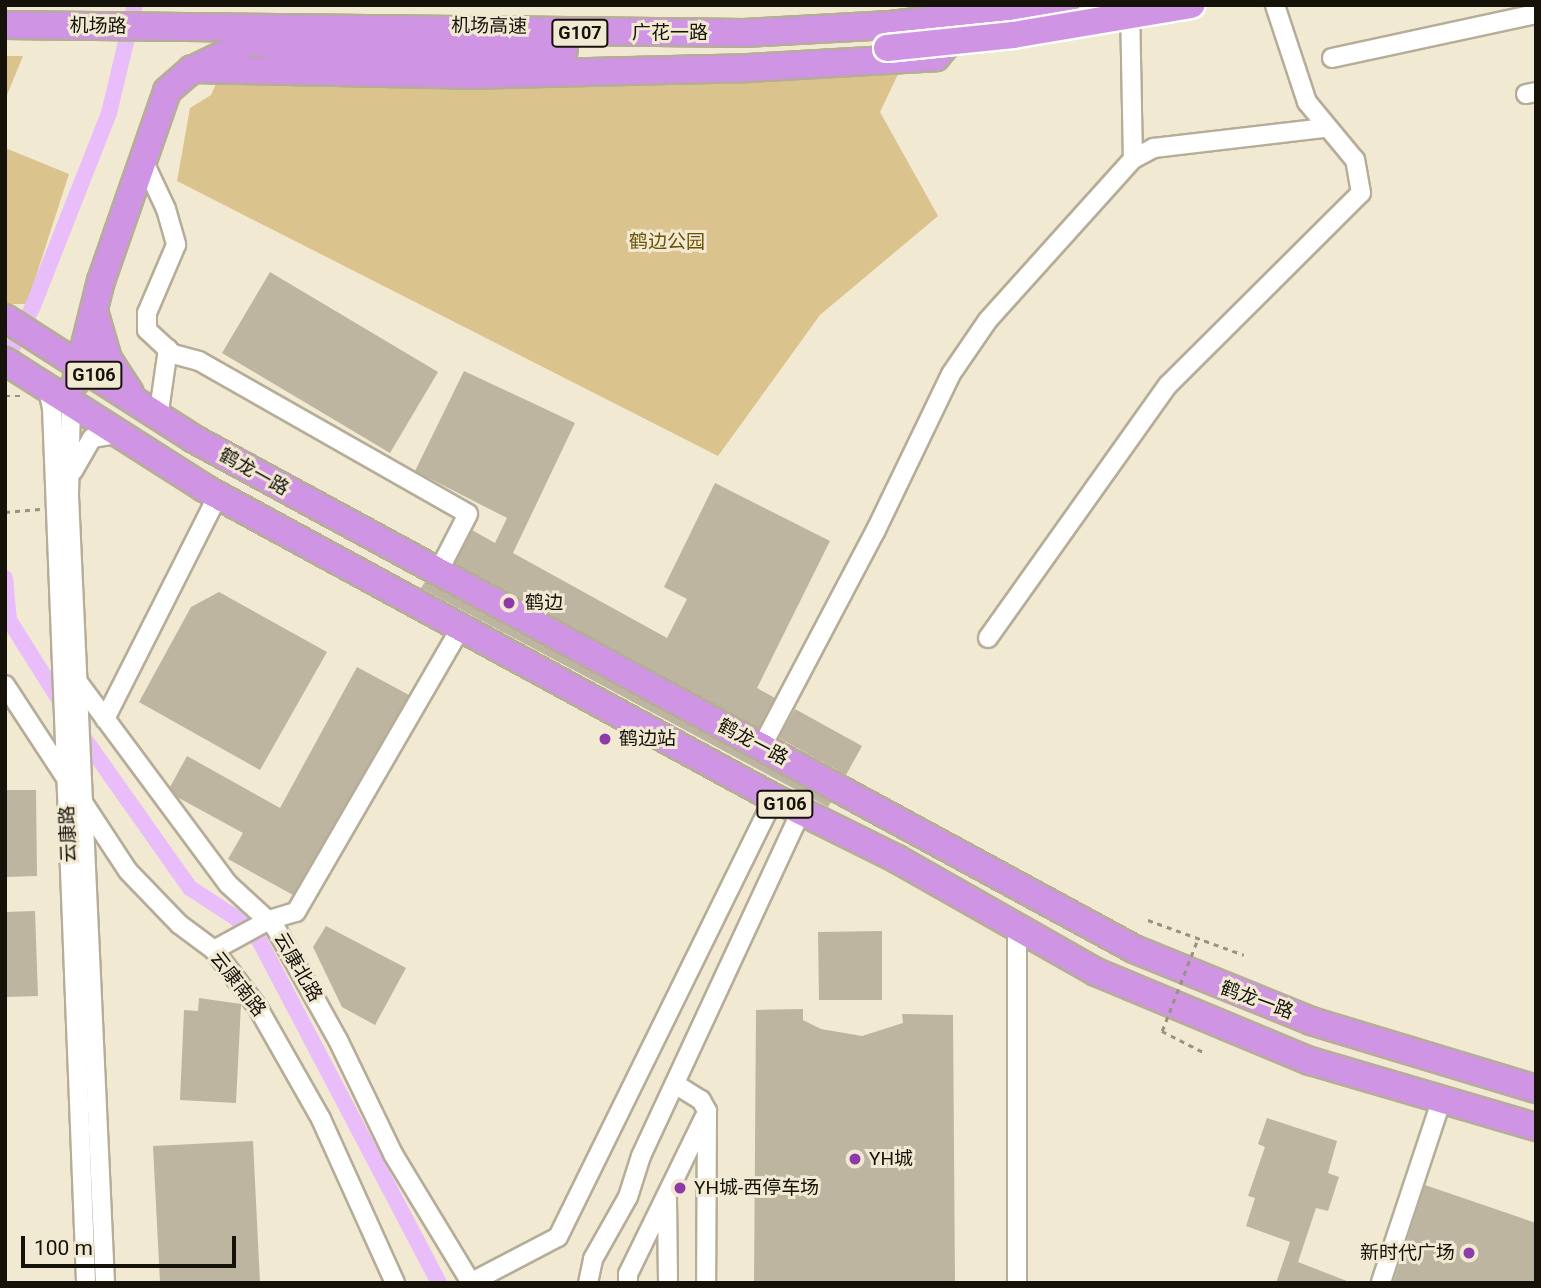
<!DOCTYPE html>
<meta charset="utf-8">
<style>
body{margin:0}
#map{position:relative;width:1541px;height:1288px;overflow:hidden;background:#f2e9d3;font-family:Roboto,"Noto Sans SC",sans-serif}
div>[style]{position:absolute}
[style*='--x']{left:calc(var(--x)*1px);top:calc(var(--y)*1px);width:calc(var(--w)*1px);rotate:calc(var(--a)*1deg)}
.green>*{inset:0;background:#dbc38d}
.canal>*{height:16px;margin:-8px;padding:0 8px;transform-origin:8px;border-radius:8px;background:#e9bcfa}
.building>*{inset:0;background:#beb5a0}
.path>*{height:2.5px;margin-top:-1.25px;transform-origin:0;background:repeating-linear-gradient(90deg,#989282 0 5px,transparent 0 10px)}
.roads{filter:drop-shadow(2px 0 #b6ad98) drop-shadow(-2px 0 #b6ad98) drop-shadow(0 2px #b6ad98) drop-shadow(0 -2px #b6ad98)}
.minor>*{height:18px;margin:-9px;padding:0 9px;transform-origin:9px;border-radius:9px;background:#fff}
.highway>*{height:26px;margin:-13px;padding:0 13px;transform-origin:13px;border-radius:13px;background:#cf94e3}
.path-bridge>*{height:2.5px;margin-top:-1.25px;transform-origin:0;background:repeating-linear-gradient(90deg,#989282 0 5px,transparent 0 10px)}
.bridges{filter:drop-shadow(2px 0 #fff) drop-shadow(-2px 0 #fff) drop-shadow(0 2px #fff) drop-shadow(0 -2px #fff)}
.highway-bridge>*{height:26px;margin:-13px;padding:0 13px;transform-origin:13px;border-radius:13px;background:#cf94e3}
.dots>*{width:19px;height:19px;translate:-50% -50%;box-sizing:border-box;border:4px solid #f2e9d3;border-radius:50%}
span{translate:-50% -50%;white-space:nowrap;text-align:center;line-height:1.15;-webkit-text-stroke:6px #f2e9d3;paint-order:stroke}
.shield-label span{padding:2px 5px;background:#f2e9d3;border:2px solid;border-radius:5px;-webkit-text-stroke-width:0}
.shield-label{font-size:18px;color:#15120a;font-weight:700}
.street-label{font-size:19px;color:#15120a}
.park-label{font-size:19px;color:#6c5306}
.poi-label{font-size:19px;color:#15120a}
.left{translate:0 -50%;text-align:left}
.right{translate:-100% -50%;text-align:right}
.frame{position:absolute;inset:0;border:7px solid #15120a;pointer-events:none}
.scale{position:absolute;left:21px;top:1236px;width:215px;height:32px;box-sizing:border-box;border:4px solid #15120a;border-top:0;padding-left:9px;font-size:21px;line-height:24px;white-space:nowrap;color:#15120a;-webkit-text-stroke:5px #f2e9d3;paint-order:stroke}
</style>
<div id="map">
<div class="green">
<div style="clip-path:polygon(229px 54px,445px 68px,900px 70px,880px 112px,938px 216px,820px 315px,718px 456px,177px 181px,190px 108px,211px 95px)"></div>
<div style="clip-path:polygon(5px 56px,23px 56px,5px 100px)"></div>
<div style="clip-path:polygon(5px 148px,69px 174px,27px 304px,5px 304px)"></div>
</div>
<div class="canal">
<div style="--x:5;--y:363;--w:64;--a:-63.8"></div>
<div style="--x:33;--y:306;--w:207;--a:-68.5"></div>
<div style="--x:109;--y:113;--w:111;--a:-76.5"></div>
<div style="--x:5;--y:578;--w:42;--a:84.6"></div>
<div style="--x:9;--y:620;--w:105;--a:57.8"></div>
<div style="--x:77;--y:728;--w:196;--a:54.8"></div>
<div style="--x:190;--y:888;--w:55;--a:33.1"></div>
<div style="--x:236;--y:918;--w:32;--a:44"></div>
<div style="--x:259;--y:940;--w:387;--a:62.3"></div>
</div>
<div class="building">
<div style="clip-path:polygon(270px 272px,438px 372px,390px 453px,222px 353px)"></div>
<div style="clip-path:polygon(464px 371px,575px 423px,513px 553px,667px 638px,687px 599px,664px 587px,715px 483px,830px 541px,757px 688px,775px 698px,759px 728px,455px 563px,472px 530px,495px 543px,507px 518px,415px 471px)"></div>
<div style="clip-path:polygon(425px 582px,831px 802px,828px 807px,421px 588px)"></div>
<div style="clip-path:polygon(219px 592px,327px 652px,260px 770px,139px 702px,191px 607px)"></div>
<div style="clip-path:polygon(357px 667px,409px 695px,293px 895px,228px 859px,243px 833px,177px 797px,170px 787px,187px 756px,280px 808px)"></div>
<div style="clip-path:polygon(795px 709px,862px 746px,846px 775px,779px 738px)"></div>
<div style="clip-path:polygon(5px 790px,36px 790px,37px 876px,5px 877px)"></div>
<div style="clip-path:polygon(35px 911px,38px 996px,5px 997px,5px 912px)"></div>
<div style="clip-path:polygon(326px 926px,406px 968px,375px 1025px,342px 1007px,313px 947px)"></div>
<div style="clip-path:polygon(882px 931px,882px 1000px,819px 1000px,818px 932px)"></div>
<div style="clip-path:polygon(199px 998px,241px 1004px,236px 1103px,180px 1100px,184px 1010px,198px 1011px)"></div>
<div style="clip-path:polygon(803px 1009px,803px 1020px,821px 1029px,862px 1036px,903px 1023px,902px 1014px,953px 1015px,955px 1283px,754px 1283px,756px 1010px)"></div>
<div style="clip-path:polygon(1267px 1118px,1337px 1141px,1328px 1173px,1339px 1177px,1328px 1211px,1316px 1208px,1298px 1262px,1352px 1283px,1276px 1283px,1290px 1242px,1246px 1226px,1255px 1198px,1248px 1196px,1265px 1147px,1258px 1144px)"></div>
<div style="clip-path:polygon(253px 1141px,260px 1283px,160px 1283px,153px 1146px)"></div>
<div style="clip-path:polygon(1425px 1185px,1536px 1223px,1536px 1283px,1393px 1283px)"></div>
</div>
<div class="path">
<div style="--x:5;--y:396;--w:15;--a:0"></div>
<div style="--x:5;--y:512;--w:35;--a:-5"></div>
<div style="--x:1148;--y:920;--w:102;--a:20"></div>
<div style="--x:1162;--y:1031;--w:46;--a:27.1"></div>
</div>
<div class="roads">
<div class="minor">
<div style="--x:1130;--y:5;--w:154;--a:88.9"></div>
<div style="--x:1332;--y:58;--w:209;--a:-12.2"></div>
<div style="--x:1526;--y:94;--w:10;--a:-11"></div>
<div style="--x:143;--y:160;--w:54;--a:64.9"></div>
<div style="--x:166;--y:209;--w:37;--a:74"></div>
<div style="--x:176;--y:245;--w:74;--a:113.1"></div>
<div style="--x:147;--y:313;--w:17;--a:90"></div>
<div style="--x:147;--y:330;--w:35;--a:43"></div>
<div style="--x:173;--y:354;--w:27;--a:15"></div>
<div style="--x:199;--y:361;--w:309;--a:29.6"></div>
<div style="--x:468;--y:514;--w:65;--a:117.3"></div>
<div style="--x:47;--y:385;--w:24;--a:78"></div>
<div style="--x:52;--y:408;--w:876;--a:87.77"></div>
<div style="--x:71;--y:400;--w:96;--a:91.2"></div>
<div style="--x:69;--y:496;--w:788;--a:87.38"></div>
<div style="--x:158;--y:418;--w:70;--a:-81.8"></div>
<div style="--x:73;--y:471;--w:38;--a:-60"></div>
<div style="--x:92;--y:438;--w:26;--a:-9"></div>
<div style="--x:988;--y:638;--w:310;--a:-54.6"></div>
<div style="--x:1168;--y:385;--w:272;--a:-44.9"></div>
<div style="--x:1361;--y:193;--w:34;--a:-100"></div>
<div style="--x:1355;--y:160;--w:75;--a:-129.6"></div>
<div style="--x:1307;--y:102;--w:102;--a:-108.3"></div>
<div style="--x:78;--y:682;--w:252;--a:53.4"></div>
<div style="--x:228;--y:884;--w:64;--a:42.5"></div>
<div style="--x:275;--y:927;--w:129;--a:60.9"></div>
<div style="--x:338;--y:1040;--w:127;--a:64.2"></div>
<div style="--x:393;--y:1154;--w:151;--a:58.8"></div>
<div style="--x:5;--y:685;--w:108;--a:56.8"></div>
<div style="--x:105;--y:719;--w:251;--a:-63.2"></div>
<div style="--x:762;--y:746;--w:242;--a:-62.2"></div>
<div style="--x:875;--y:532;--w:175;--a:-64.3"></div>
<div style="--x:951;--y:374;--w:65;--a:-55.6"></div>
<div style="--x:988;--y:320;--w:217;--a:-48"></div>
<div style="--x:1133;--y:159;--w:24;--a:-28"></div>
<div style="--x:1154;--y:148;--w:172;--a:-6.7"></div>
<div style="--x:84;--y:804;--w:80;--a:56.7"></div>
<div style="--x:128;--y:871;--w:74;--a:46.1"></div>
<div style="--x:179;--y:924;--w:44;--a:36.6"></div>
<div style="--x:214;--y:950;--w:73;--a:52.8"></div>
<div style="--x:258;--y:1008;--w:128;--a:60.4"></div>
<div style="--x:321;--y:1119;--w:180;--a:65.7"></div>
<div style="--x:1017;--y:927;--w:356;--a:90"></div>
<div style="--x:214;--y:950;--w:63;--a:-28.6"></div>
<div style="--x:269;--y:920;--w:28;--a:-17"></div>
<div style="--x:296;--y:912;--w:327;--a:-59.9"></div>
<div style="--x:675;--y:1084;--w:31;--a:32"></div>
<div style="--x:701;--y:1100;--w:13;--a:61"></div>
<div style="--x:707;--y:1111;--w:172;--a:90.3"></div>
<div style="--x:667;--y:1199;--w:84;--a:89.3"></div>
<div style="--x:1381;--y:1282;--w:190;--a:-71.6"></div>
<div style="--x:470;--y:1283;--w:99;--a:-27.6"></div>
<div style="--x:558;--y:1237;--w:489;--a:-63.8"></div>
<div style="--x:588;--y:1283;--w:25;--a:-78"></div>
<div style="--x:593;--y:1259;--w:71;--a:-60.6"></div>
<div style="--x:628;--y:1197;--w:43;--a:-72.4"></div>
<div style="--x:641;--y:1156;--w:379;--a:-65.1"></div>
<div style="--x:628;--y:1283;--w:9;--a:-90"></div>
<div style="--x:628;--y:1274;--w:174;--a:-64"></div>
</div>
<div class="highway">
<div style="--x:5;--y:25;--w:739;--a:0.62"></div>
<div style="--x:744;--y:33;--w:146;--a:-3.1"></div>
<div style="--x:890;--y:25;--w:175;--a:-6.6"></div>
<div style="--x:261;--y:43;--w:83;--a:7"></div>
<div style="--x:343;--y:53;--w:221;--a:-0.8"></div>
<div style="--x:200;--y:66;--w:55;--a:-25.6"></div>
<div style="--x:95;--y:314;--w:47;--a:73.9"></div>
<div style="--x:108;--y:359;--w:40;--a:57.1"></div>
<div style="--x:5;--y:318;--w:224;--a:32.6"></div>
<div style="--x:194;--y:439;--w:1069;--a:28.48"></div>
<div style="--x:1134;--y:949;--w:191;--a:22.1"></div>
<div style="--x:1311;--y:1021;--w:235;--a:16.8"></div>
<div style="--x:5;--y:361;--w:236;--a:32.5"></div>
<div style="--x:204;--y:488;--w:649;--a:28.54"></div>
<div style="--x:774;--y:798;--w:137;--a:26.4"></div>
<div style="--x:897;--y:859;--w:229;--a:29.6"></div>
<div style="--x:1096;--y:972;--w:232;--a:22.6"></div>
<div style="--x:1310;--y:1061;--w:235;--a:16.3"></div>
<div style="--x:76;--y:381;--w:103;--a:-76"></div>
<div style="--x:101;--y:281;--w:201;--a:-70.8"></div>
<div style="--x:167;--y:91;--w:33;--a:-41"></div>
<div style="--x:192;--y:69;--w:275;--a:1.2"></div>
<div style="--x:467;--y:75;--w:281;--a:-1.4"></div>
<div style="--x:748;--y:68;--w:188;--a:-3.3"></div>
<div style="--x:936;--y:57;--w:52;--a:-50.5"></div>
</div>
</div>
<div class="path-bridge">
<div style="--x:1162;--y:1031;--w:100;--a:-68.8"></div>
</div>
<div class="bridges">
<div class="highway-bridge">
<div style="--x:887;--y:48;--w:127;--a:-5.9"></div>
<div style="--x:1013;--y:35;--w:181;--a:-9.6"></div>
</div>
</div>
<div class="dots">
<div style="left:509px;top:603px;background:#8e3ba9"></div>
<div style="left:605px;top:739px;background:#8e3ba9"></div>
<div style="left:855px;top:1159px;background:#8e3ba9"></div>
<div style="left:680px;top:1188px;background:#8e3ba9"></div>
<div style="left:1469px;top:1253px;background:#8e3ba9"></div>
</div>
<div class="shield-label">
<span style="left:580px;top:33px">G107</span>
<span style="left:94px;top:375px">G106</span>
<span style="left:785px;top:804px">G106</span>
</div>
<div class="street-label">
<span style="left:98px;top:26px;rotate:1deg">机场路</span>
<span style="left:489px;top:26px;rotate:1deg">机场高速</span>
<span style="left:670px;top:33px">广花一路</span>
<span style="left:254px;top:472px;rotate:29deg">鹤龙一路</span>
<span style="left:753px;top:742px;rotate:28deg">鹤龙一路</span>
<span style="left:68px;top:834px;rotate:-92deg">云康路</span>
<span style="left:298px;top:967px;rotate:60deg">云康北路</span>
<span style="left:238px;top:984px;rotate:52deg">云康南路</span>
<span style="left:1257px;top:1000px;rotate:20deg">鹤龙一路</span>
</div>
<div class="park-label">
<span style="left:667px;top:242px">鹤边公园</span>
</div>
<div class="poi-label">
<span class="left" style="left:525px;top:603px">鹤边</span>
<span class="left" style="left:619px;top:739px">鹤边站</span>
<span class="left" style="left:869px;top:1159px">YH城</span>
<span class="left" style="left:694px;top:1188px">YH城-西停车场</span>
<span class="right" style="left:1455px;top:1253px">新时代广场</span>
</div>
<div class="frame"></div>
<div class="scale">100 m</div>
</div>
